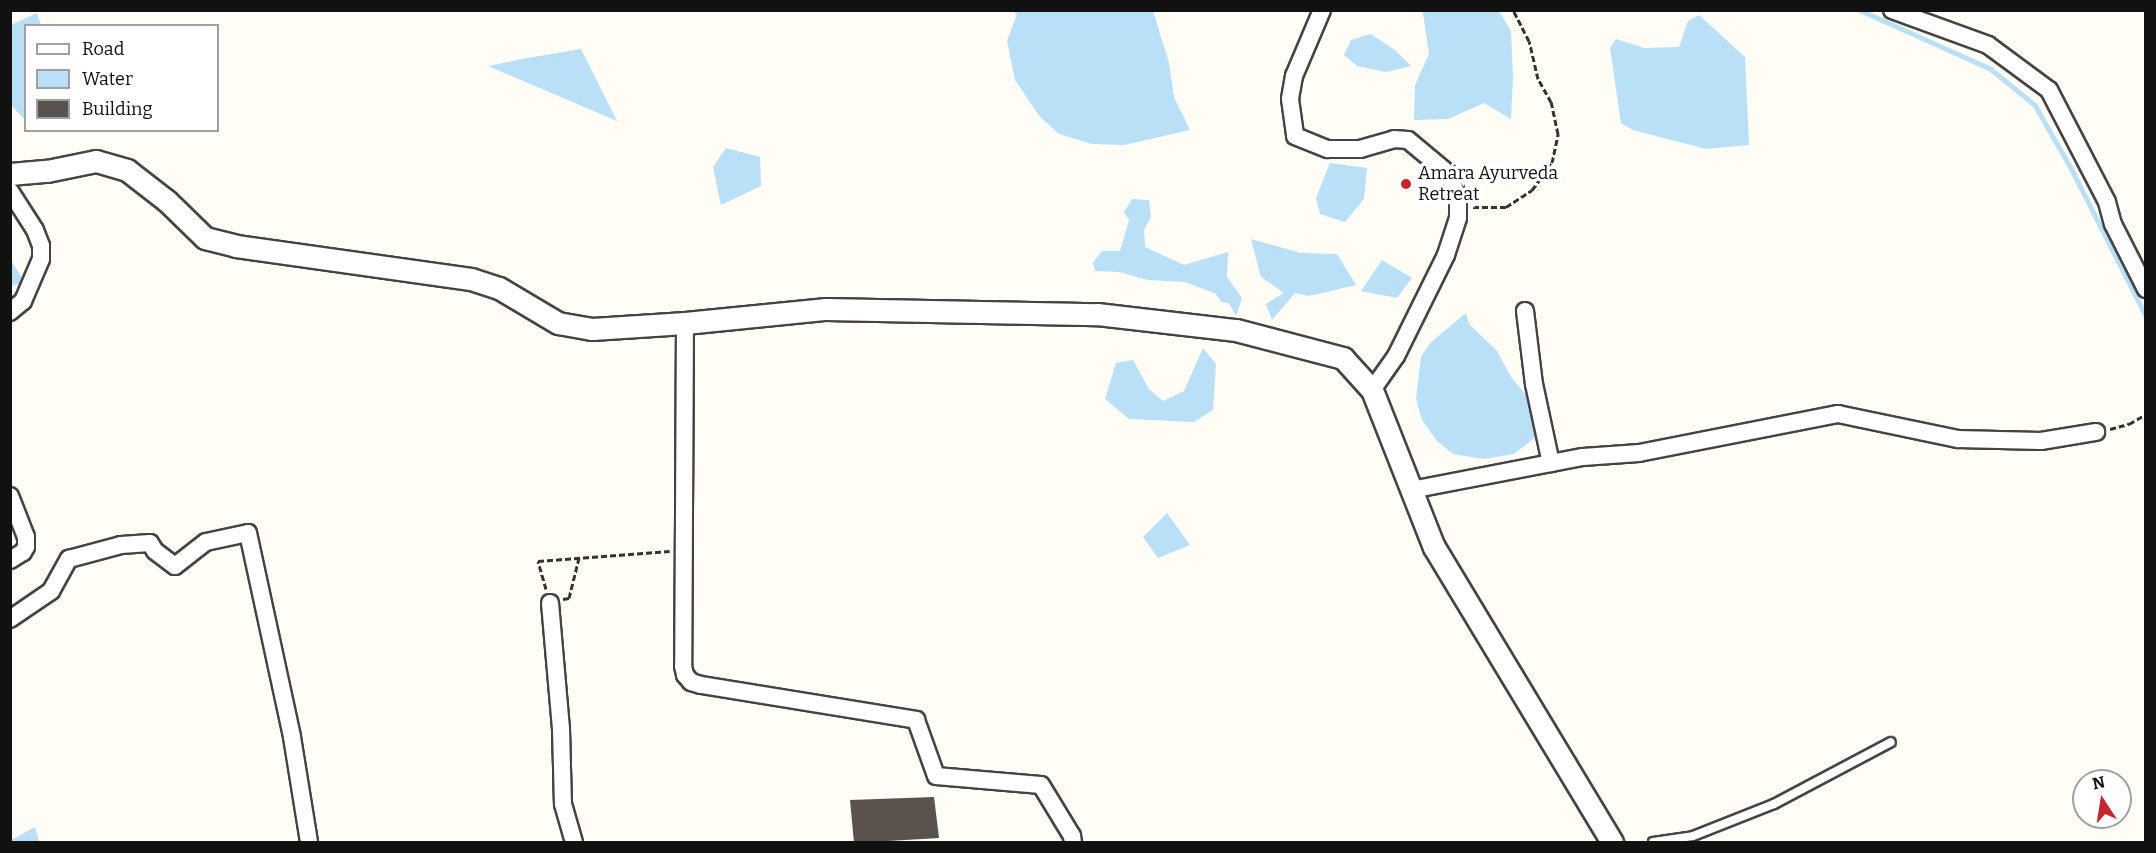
<!DOCTYPE html>
<style>
body{margin:0}
#map{position:relative;width:2156px;height:853px;overflow:hidden;background:#fffdf5;font-family:Bitter,serif}
div>[style]{position:absolute}
[style*='--x']{left:calc(var(--x)*1px);top:calc(var(--y)*1px);width:calc(var(--w)*1px);rotate:calc(var(--a)*1deg)}
.water>*{inset:0;background:#b9e0f7}
.stream>*{height:4.5px;margin:-2.25px;padding:0 2.25px;transform-origin:2.25px;border-radius:2.25px;background:#b9e0f7}
.building>*{inset:0;background:#5a524d}
.path>*{height:3px;margin-top:-1.5px;transform-origin:0;background:repeating-linear-gradient(90deg,#333 0 6px,transparent 0 9px)}
.roads{filter:drop-shadow(2px 0 #444) drop-shadow(-2px 0 #444) drop-shadow(0 2px #444) drop-shadow(0 -2px #444)}
.service>*{height:8px;margin:-4px;padding:0 4px;transform-origin:4px;border-radius:4px;background:#fff}
.minor>*{height:16px;margin:-8px;padding:0 8px;transform-origin:8px;border-radius:8px;background:#fff}
.tertiary>*{height:21px;margin:-10.5px;padding:0 10.5px;transform-origin:10.5px;border-radius:10.5px;background:#fff}
.dots>*{width:16px;height:16px;translate:-50% -50%;box-sizing:border-box;border:3px solid #fff;border-radius:50%}
span{translate:-50% -50%;white-space:nowrap;text-align:center;line-height:1.15;-webkit-text-stroke:6px #fff;paint-order:stroke}
.poi-label{font-size:18px;color:#111}
.left{translate:0 -50%;text-align:left}
.frame{position:absolute;inset:0;border:12px solid #111;pointer-events:none}
.legend{position:absolute;left:24px;top:24px;width:195px;height:108px;box-sizing:border-box;background:#fff;border:2px solid #a0a0a0;margin:0;padding:8px 10px;list-style:none;font-size:18px;color:#111}
.legend li{display:flex;align-items:center;gap:12px;height:30px}
.legend b{width:30px;border:2px solid #a0a0a0}
.north{position:absolute;left:2072px;top:769px;width:60px;height:60px;box-sizing:border-box;background:#fff;border:2px solid #a0a0a0;border-radius:50%;rotate:348deg;font-size:16px;font-weight:700;line-height:24px;text-align:center;color:#111}
.north::after{content:'';display:block;margin:auto;width:21px;height:27px;background:#c4262e;clip-path:polygon(50% 0,100% 100%,50% 72%,0 100%)}
</style>
<div id="map">
<div class="water">
<div style="clip-path:polygon(1011px 11px,1153px 11px,1169px 63px,1174px 97px,1190px 130px,1124px 145px,1092px 144px,1059px 134px,1040px 117px,1015px 80px,1007px 41px,1017px 14px)"></div>
<div style="clip-path:polygon(1420px 11px,1499px 11px,1511px 31px,1513px 78px,1511px 119px,1484px 103px,1448px 119px,1414px 120px,1415px 85px,1429px 54px,1423px 13px)"></div>
<div style="clip-path:polygon(37px 13px,41px 25px,26px 26px,25px 120px,11px 105px,11px 25px)"></div>
<div style="clip-path:polygon(1699px 15px,1745px 57px,1749px 145px,1706px 149px,1633px 130px,1621px 123px,1610px 48px,1616px 39px,1644px 48px,1679px 47px,1688px 21px)"></div>
<div style="clip-path:polygon(1371px 34px,1395px 50px,1411px 66px,1386px 72px,1357px 66px,1344px 55px,1351px 40px)"></div>
<div style="clip-path:polygon(581px 49px,617px 121px,488px 66px,522px 59px)"></div>
<div style="clip-path:polygon(726px 148px,760px 157px,761px 186px,721px 205px,713px 167px)"></div>
<div style="clip-path:polygon(1330px 163px,1367px 168px,1364px 199px,1345px 222px,1320px 214px,1316px 198px)"></div>
<div style="clip-path:polygon(1132px 199px,1149px 200px,1151px 217px,1144px 230px,1145px 247px,1184px 265px,1228px 252px,1227px 277px,1242px 298px,1236px 316px,1229px 303px,1221px 302px,1216px 294px,1185px 282px,1148px 280px,1119px 272px,1095px 271px,1093px 263px,1102px 251px,1120px 251px,1129px 220px,1124px 212px)"></div>
<div style="clip-path:polygon(1251px 239px,1301px 253px,1337px 254px,1356px 285px,1309px 296px,1295px 293px,1272px 320px,1266px 304px,1284px 293px,1261px 277px)"></div>
<div style="clip-path:polygon(10px 259px,25px 282px,11px 286px,10px 286px)"></div>
<div style="clip-path:polygon(1382px 260px,1412px 278px,1397px 298px,1361px 291px)"></div>
<div style="clip-path:polygon(1466px 313px,1469px 324px,1497px 351px,1511px 377px,1531px 401px,1536px 437px,1514px 454px,1484px 459px,1453px 454px,1437px 441px,1422px 420px,1416px 399px,1421px 357px,1430px 343px)"></div>
<div style="clip-path:polygon(1203px 348px,1216px 364px,1213px 410px,1194px 422px,1129px 419px,1105px 399px,1116px 363px,1133px 360px,1149px 389px,1163px 401px,1184px 391px)"></div>
<div style="clip-path:polygon(1167px 513px,1190px 545px,1158px 558px,1143px 537px)"></div>
<div style="clip-path:polygon(35px 827px,39px 842px,11px 842px,11px 840px)"></div>
</div>
<div class="stream">
<div style="--x:1860;--y:10;--w:144;--a:24.2"></div>
<div style="--x:1991;--y:69;--w:57;--a:39.3"></div>
<div style="--x:2035;--y:105;--w:70;--a:60.2"></div>
<div style="--x:2070;--y:166;--w:168;--a:63.1"></div>
</div>
<div class="building">
<div style="clip-path:polygon(934px 797px,939px 838px,854px 843px,850px 800px)"></div>
</div>
<div class="path">
<div style="--x:1473;--y:207;--w:33;--a:0"></div>
<div style="--x:1506;--y:207;--w:31;--a:-33"></div>
<div style="--x:1532;--y:190;--w:34;--a:-53"></div>
<div style="--x:1552;--y:163;--w:30;--a:-78"></div>
<div style="--x:1558;--y:134;--w:33;--a:-102"></div>
<div style="--x:1551;--y:102;--w:26;--a:-119"></div>
<div style="--x:1538;--y:79;--w:39;--a:-103"></div>
<div style="--x:1529;--y:41;--w:35;--a:-117"></div>
<div style="--x:2110;--y:429;--w:20;--a:-15"></div>
<div style="--x:2129;--y:424;--w:20;--a:-30"></div>
<div style="--x:546;--y:589;--w:29;--a:-106"></div>
<div style="--x:538;--y:561;--w:132;--a:-4.3"></div>
<div style="--x:563;--y:599;--w:6;--a:-9"></div>
<div style="--x:569;--y:598;--w:41;--a:-76"></div>
</div>
<div class="roads">
<div class="service">
<div style="--x:1653;--y:842;--w:40;--a:-8.5"></div>
<div style="--x:1693;--y:836;--w:87;--a:-21.6"></div>
<div style="--x:1774;--y:804;--w:132;--a:-27.9"></div>
</div>
<div class="minor">
<div style="--x:1322;--y:10;--w:72;--a:113"></div>
<div style="--x:1294;--y:76;--w:23;--a:100"></div>
<div style="--x:1290;--y:99;--w:37;--a:82"></div>
<div style="--x:1295;--y:136;--w:35;--a:22"></div>
<div style="--x:1328;--y:149;--w:32;--a:0"></div>
<div style="--x:1360;--y:149;--w:35;--a:-16"></div>
<div style="--x:1394;--y:139;--w:14;--a:4"></div>
<div style="--x:1408;--y:140;--w:53;--a:39.7"></div>
<div style="--x:1449;--y:174;--w:25;--a:69"></div>
<div style="--x:1458;--y:197;--w:21;--a:90"></div>
<div style="--x:1458;--y:218;--w:39;--a:108"></div>
<div style="--x:1446;--y:255;--w:113;--a:116.3"></div>
<div style="--x:1396;--y:356;--w:42;--a:125.2"></div>
<div style="--x:1892;--y:10;--w:102;--a:20"></div>
<div style="--x:1988;--y:45;--w:76;--a:36.4"></div>
<div style="--x:2049;--y:90;--w:126;--a:62.6"></div>
<div style="--x:2107;--y:202;--w:23;--a:75"></div>
<div style="--x:2113;--y:224;--w:73;--a:63.1"></div>
<div style="--x:10;--y:191;--w:46;--a:57.3"></div>
<div style="--x:35;--y:230;--w:17;--a:69"></div>
<div style="--x:41;--y:246;--w:13;--a:90"></div>
<div style="--x:41;--y:259;--w:46;--a:113.2"></div>
<div style="--x:23;--y:301;--w:17;--a:140"></div>
<div style="--x:1525;--y:311;--w:74;--a:83"></div>
<div style="--x:1534;--y:384;--w:81;--a:77.9"></div>
<div style="--x:685;--y:323;--w:343;--a:90.3"></div>
<div style="--x:683;--y:666;--w:9;--a:77"></div>
<div style="--x:685;--y:675;--w:9;--a:49"></div>
<div style="--x:691;--y:682;--w:10;--a:17"></div>
<div style="--x:701;--y:685;--w:218;--a:9.2"></div>
<div style="--x:916;--y:720;--w:59;--a:70.3"></div>
<div style="--x:936;--y:776;--w:105;--a:4.9"></div>
<div style="--x:1041;--y:785;--w:60;--a:58.7"></div>
<div style="--x:1072;--y:836;--w:6;--a:81"></div>
<div style="--x:1411;--y:490;--w:175;--a:-10.9"></div>
<div style="--x:1583;--y:457;--w:56;--a:-4.1"></div>
<div style="--x:1639;--y:453;--w:203;--a:-11.1"></div>
<div style="--x:1838;--y:414;--w:123;--a:11.8"></div>
<div style="--x:1958;--y:439;--w:83;--a:1.4"></div>
<div style="--x:2041;--y:441;--w:56;--a:-9.3"></div>
<div style="--x:10;--y:496;--w:44;--a:68.7"></div>
<div style="--x:26;--y:537;--w:10;--a:90"></div>
<div style="--x:26;--y:547;--w:6;--a:121"></div>
<div style="--x:23;--y:552;--w:15;--a:148"></div>
<div style="--x:550;--y:603;--w:126;--a:85"></div>
<div style="--x:561;--y:729;--w:75;--a:88.5"></div>
<div style="--x:563;--y:804;--w:40;--a:74"></div>
<div style="--x:10;--y:619;--w:50;--a:-34.3"></div>
<div style="--x:51;--y:591;--w:37;--a:-61"></div>
<div style="--x:69;--y:559;--w:54;--a:-15.1"></div>
<div style="--x:121;--y:545;--w:29;--a:-4"></div>
<div style="--x:150;--y:543;--w:9;--a:58"></div>
<div style="--x:155;--y:551;--w:25;--a:37"></div>
<div style="--x:175;--y:566;--w:39;--a:-38"></div>
<div style="--x:206;--y:542;--w:43;--a:-12.1"></div>
<div style="--x:248;--y:533;--w:209;--a:77.8"></div>
<div style="--x:292;--y:737;--w:106;--a:80.8"></div>
</div>
<div class="tertiary">
<div style="--x:10;--y:174;--w:37;--a:-5"></div>
<div style="--x:47;--y:171;--w:50;--a:-11.5"></div>
<div style="--x:96;--y:161;--w:32;--a:16"></div>
<div style="--x:127;--y:170;--w:51;--a:37.8"></div>
<div style="--x:167;--y:201;--w:53;--a:44.2"></div>
<div style="--x:205;--y:238;--w:32;--a:14"></div>
<div style="--x:236;--y:246;--w:237;--a:8"></div>
<div style="--x:471;--y:279;--w:29;--a:18"></div>
<div style="--x:499;--y:288;--w:69;--a:30.7"></div>
<div style="--x:558;--y:323;--w:35;--a:10"></div>
<div style="--x:592;--y:329;--w:93;--a:-3.7"></div>
<div style="--x:685;--y:323;--w:142;--a:-5.7"></div>
<div style="--x:826;--y:309;--w:271;--a:1.1"></div>
<div style="--x:1097;--y:314;--w:140;--a:6.6"></div>
<div style="--x:1236;--y:330;--w:111;--a:14.7"></div>
<div style="--x:1343;--y:358;--w:43;--a:47.8"></div>
<div style="--x:1372;--y:390;--w:169;--a:68.5"></div>
<div style="--x:1434;--y:547;--w:345;--a:58.9"></div>
</div>
</div>
<div class="dots">
<div style="left:1406px;top:184px;background:#c4262e"></div>
</div>
<div class="poi-label">
<span class="left" style="left:1418px;top:184px">Amara Ayurveda<br>Retreat</span>
</div>
<div class="frame"></div>
<ul class="legend">
<li><b style="height:8px;background:#fff"></b>Road</li>
<li><b style="height:16px;background:#b9e0f7"></b>Water</li>
<li><b style="height:16px;background:#5a524d"></b>Building</li>
</ul>
<div class="north">N</div>
</div>
